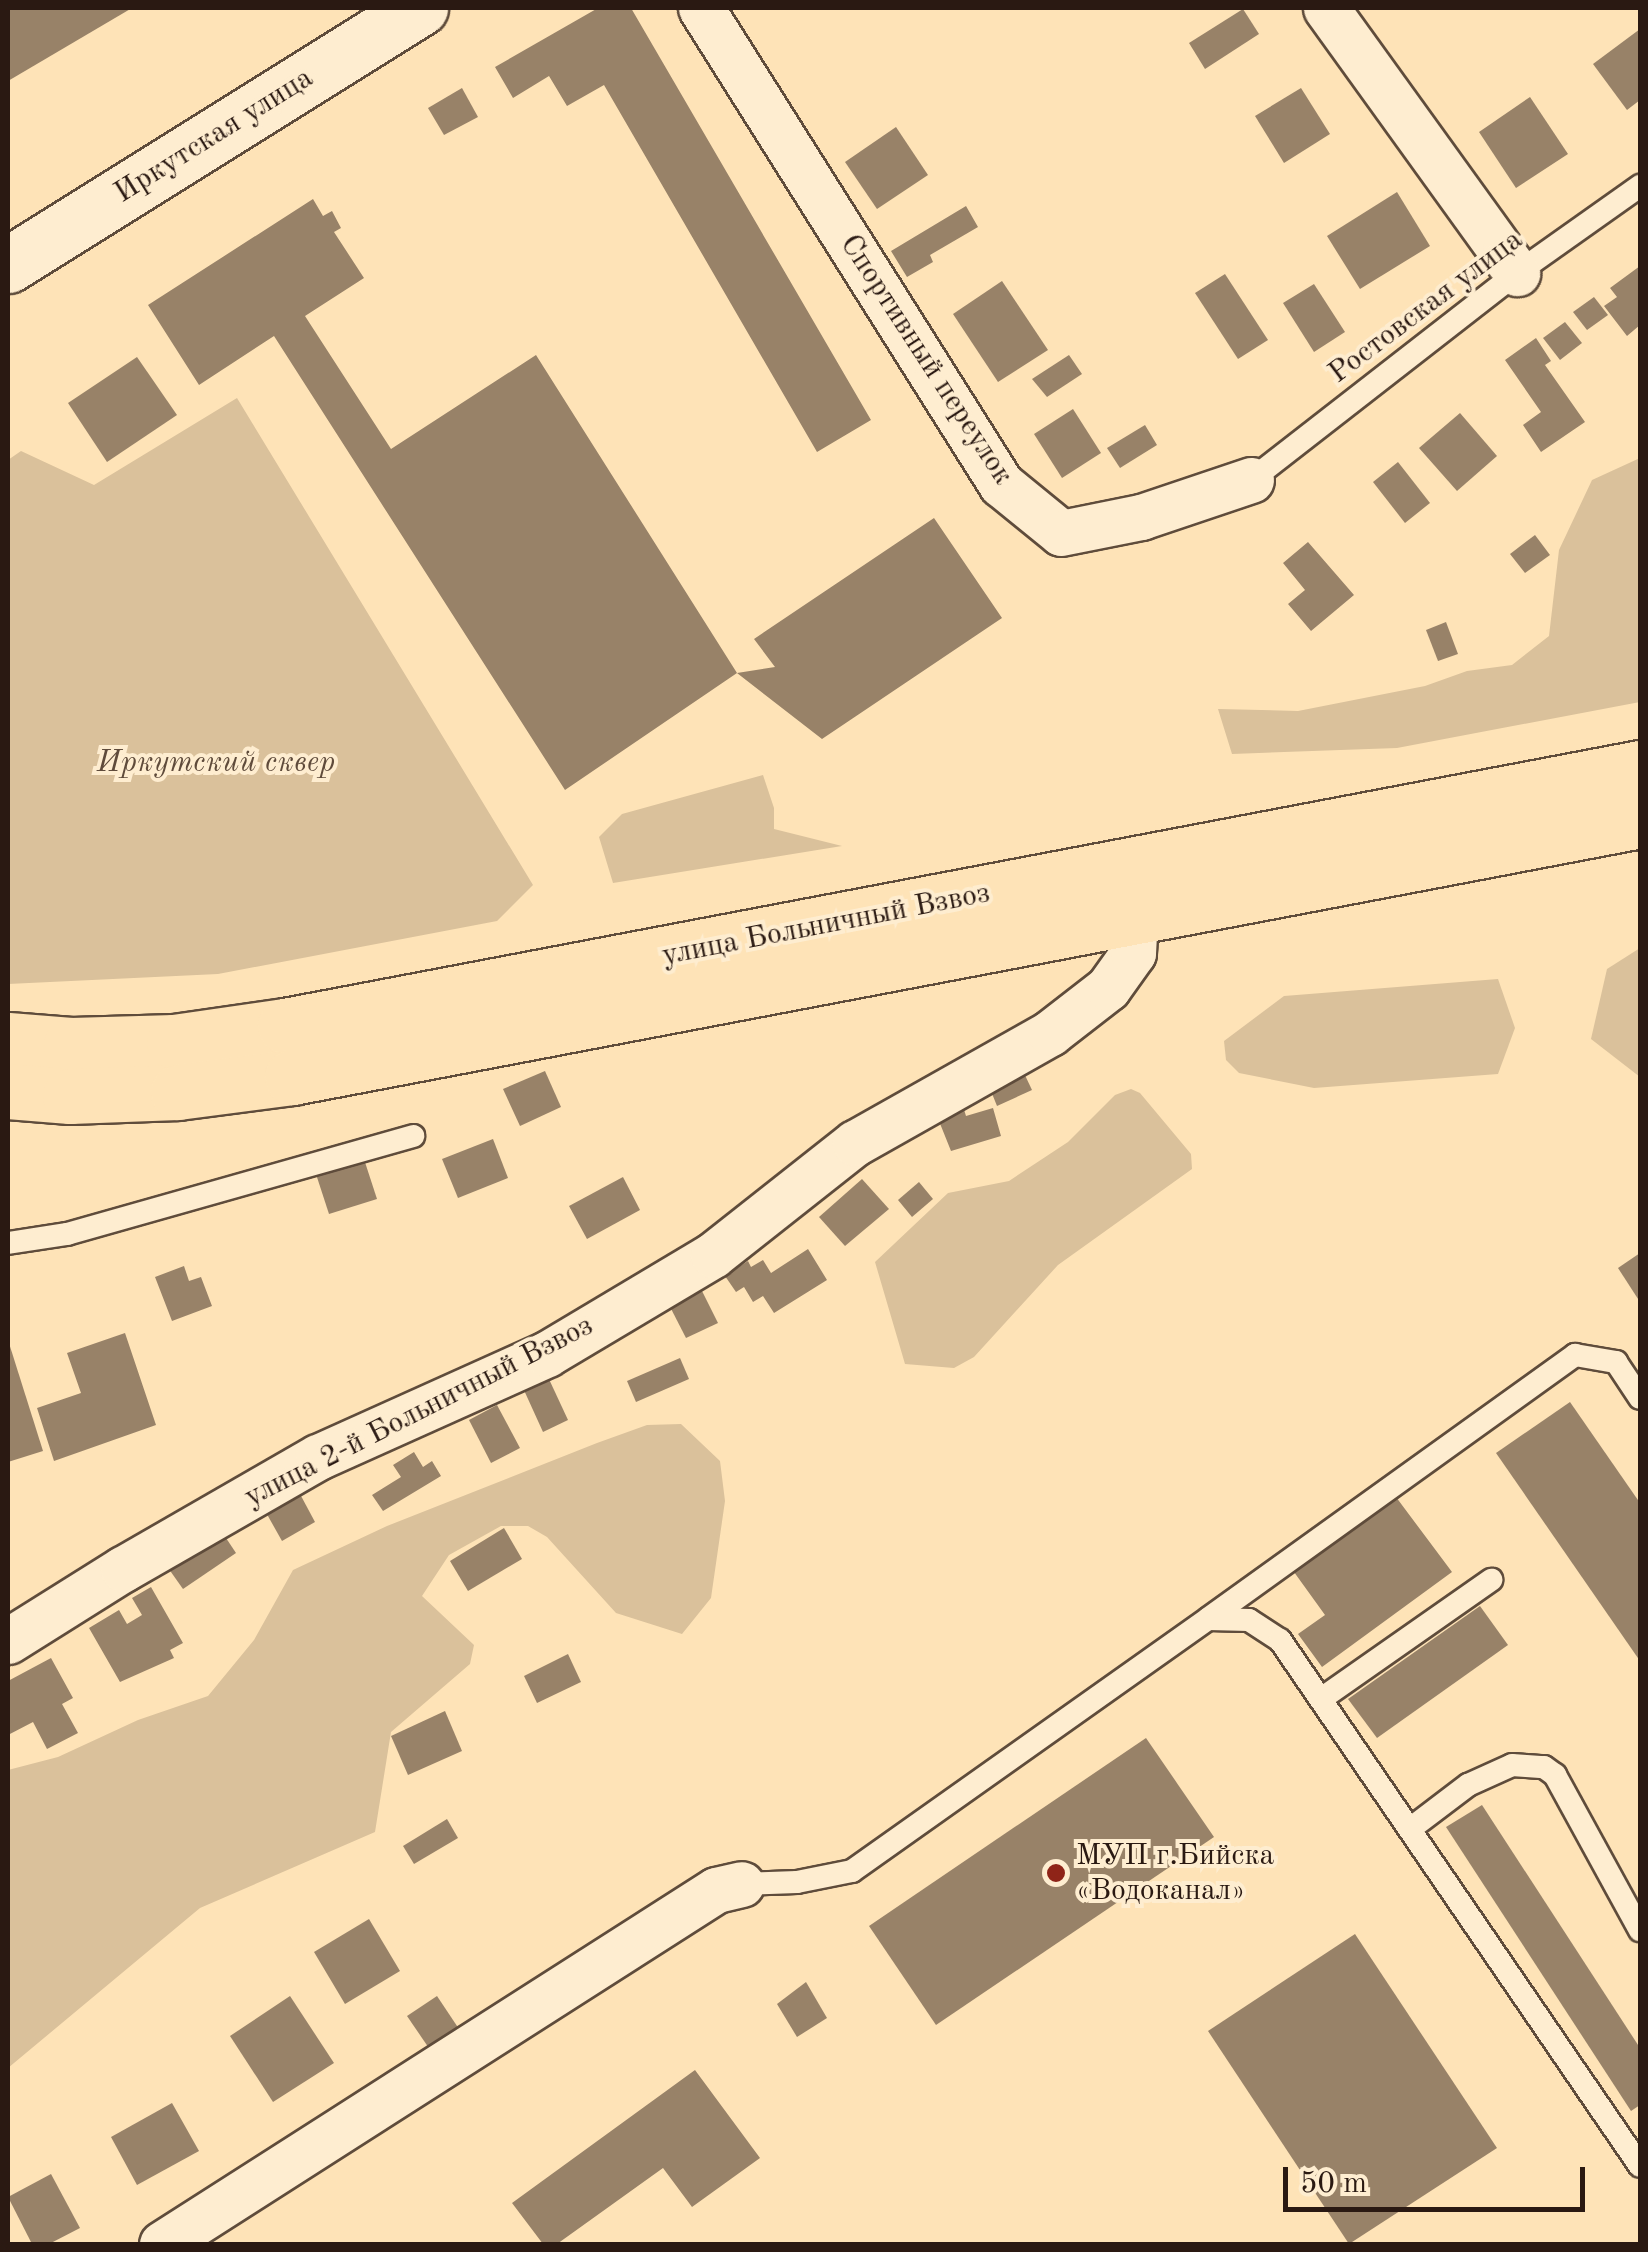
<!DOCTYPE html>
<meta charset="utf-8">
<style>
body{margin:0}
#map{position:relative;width:1648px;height:2252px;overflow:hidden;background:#fee3b7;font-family:"Old Standard TT",serif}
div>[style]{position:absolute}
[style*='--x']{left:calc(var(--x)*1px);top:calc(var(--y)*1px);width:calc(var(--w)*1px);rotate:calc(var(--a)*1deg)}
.green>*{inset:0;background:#dac19b}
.building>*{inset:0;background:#988268}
.roads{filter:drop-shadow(2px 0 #5f4c3b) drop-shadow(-2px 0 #5f4c3b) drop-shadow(0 2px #5f4c3b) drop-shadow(0 -2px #5f4c3b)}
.lane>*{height:22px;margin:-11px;padding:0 11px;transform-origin:11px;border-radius:11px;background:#feedd0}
.street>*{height:45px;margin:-22.5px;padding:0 22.5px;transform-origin:22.5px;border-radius:22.5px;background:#feedd0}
.secondary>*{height:55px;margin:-27.5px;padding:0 27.5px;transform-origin:27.5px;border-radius:27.5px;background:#feedd0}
.primary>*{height:55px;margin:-27.5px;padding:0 27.5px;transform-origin:27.5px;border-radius:27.5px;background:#fee3b7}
.dots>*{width:28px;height:28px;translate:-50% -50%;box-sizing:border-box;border:5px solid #feedd0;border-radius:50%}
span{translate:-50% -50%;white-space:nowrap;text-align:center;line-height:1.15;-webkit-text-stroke:8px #feedd0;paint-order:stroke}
.street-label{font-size:30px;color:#2a1912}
.park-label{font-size:30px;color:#5f4b3b;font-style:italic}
.poi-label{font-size:30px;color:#2a1912}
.left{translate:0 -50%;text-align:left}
.frame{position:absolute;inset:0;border:10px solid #2a1912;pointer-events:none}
.scale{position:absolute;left:1283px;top:2167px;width:302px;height:45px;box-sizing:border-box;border:5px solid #2a1912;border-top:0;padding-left:12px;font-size:30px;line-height:35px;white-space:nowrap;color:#2a1912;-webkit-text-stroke:8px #feedd0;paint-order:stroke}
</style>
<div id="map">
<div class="green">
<div style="clip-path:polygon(237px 398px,533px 885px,497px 921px,218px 974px,8px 984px,8px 460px,21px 451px,94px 485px)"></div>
<div style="clip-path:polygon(1640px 458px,1640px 702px,1397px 748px,1232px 754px,1218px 709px,1298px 711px,1425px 686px,1467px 671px,1512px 665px,1549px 636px,1559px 550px,1592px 480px)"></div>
<div style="clip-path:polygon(763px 775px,774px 808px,774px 829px,842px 846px,613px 883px,599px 837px,622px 814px)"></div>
<div style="clip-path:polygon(1640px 948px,1640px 1077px,1591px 1039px,1607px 969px)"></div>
<div style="clip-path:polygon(1498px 979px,1515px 1028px,1498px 1074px,1314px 1088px,1239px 1073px,1226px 1060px,1224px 1041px,1284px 996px)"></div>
<div style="clip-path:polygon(1131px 1089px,1140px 1093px,1191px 1154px,1192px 1169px,1058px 1265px,974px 1357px,954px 1368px,905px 1364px,875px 1262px,948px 1193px,1009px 1181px,1068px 1142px,1115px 1095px)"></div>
<div style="clip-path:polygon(681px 1424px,720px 1461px,725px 1501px,711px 1598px,682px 1634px,616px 1613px,547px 1537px,528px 1526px,501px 1526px,449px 1555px,422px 1596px,474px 1645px,470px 1664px,391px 1732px,375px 1832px,200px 1908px,8px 2068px,8px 1770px,58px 1757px,138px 1720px,208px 1696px,254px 1640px,293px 1570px,387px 1526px,597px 1443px,647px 1425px)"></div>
</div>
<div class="building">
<div style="clip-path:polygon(8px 8px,132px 8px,8px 81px)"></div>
<div style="clip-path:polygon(598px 8px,631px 8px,871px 420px,817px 452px,604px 85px,567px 106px,549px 76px,513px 98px,495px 67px)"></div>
<div style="clip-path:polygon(1243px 9px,1259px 34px,1205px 69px,1189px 43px)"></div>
<div style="clip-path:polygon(1640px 29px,1640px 100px,1627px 110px,1593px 64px)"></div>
<div style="clip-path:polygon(462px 88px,478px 117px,444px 135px,428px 108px)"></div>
<div style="clip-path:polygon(1301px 88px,1330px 134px,1284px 163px,1255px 116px)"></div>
<div style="clip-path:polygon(1530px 97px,1568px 154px,1516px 188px,1479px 132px)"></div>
<div style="clip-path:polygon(896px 127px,928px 175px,877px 209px,845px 162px)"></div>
<div style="clip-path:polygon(1397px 192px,1430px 246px,1360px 289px,1327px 236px)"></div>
<div style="clip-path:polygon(313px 199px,323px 216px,332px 211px,341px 228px,334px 232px,364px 278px,305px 316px,391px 449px,536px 355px,737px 673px,565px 790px,274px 336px,199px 385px,148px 305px)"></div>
<div style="clip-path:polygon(966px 206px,978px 227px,930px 255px,933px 262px,907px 277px,891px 251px)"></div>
<div style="clip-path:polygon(1640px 266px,1640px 325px,1627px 336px,1604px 306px,1617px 297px,1610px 288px)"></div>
<div style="clip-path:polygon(1225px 274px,1268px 340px,1238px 359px,1195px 293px)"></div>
<div style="clip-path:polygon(1002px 281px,1048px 350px,998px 382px,953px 314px)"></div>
<div style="clip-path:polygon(1314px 284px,1345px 332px,1314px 352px,1283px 303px)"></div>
<div style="clip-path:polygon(1594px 297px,1608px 315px,1587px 330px,1573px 312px)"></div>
<div style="clip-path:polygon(1565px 322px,1582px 343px,1560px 360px,1543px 338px)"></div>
<div style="clip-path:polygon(1536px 338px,1551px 361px,1545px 365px,1585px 422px,1541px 452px,1523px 425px,1541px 412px,1505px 360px)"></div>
<div style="clip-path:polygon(1069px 355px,1082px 374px,1047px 397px,1032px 379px)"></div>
<div style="clip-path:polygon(137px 357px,177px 415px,107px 462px,68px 403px)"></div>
<div style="clip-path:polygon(1073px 409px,1101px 453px,1062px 478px,1034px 434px)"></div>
<div style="clip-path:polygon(1460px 413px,1497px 456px,1457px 491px,1419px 448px)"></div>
<div style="clip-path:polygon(1145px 425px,1157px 445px,1120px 468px,1107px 448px)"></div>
<div style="clip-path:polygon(1398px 462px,1430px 503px,1405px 523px,1373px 482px)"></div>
<div style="clip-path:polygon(934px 518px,1002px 618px,822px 739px,737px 673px,775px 667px,754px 639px)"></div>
<div style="clip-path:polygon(1535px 535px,1550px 555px,1525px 573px,1510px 554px)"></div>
<div style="clip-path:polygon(1308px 542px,1354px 595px,1311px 631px,1288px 604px,1305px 590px,1283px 563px)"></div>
<div style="clip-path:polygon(1446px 622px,1458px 654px,1438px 661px,1426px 630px)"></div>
<div style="clip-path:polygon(545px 1071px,561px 1107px,520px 1126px,503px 1089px)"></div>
<div style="clip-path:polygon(1023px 1071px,1032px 1090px,997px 1106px,989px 1086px)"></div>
<div style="clip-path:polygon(962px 1103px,966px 1116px,993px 1108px,1001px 1136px,951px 1151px,935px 1111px)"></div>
<div style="clip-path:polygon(493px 1139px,508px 1178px,458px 1198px,442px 1159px)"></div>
<div style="clip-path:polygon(362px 1153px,377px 1199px,329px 1214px,314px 1168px)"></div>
<div style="clip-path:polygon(623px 1177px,640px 1210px,587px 1239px,569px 1206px)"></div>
<div style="clip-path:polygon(862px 1179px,889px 1209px,845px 1246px,819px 1217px)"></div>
<div style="clip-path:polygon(919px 1182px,933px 1199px,912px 1217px,898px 1200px)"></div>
<div style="clip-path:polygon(808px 1249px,827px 1280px,774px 1313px,763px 1296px,753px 1302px,744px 1287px,736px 1292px,725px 1276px,748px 1261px,751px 1267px,763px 1260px,771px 1273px)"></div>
<div style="clip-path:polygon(1640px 1253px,1640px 1302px,1618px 1268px)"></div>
<div style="clip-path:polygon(184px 1266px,189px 1281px,201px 1277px,212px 1306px,172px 1321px,155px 1277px)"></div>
<div style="clip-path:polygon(697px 1281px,718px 1323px,686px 1338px,665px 1297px)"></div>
<div style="clip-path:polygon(125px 1333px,156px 1425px,54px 1461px,37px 1408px,81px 1393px,67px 1353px)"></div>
<div style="clip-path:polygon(8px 1340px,43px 1451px,8px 1462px)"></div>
<div style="clip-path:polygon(680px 1358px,689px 1379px,636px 1402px,627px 1381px)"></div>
<div style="clip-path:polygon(548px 1377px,568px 1420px,543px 1432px,523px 1388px)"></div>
<div style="clip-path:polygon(1570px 1402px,1640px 1503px,1640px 1661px,1496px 1453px)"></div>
<div style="clip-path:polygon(497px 1405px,520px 1448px,491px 1463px,469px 1420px)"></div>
<div style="clip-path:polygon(414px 1452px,423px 1467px,432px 1461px,441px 1476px,383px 1511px,372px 1495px,401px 1477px,393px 1465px)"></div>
<div style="clip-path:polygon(293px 1481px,315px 1522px,282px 1541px,259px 1500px)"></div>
<div style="clip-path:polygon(1396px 1497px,1452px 1572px,1322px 1667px,1298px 1634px,1325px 1615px,1294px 1572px)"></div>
<div style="clip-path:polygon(504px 1528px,522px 1559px,468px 1591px,450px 1561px)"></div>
<div style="clip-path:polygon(220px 1529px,236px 1553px,183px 1589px,166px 1565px)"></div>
<div style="clip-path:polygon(151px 1587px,183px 1643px,170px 1650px,174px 1658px,120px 1682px,89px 1628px,119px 1610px,127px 1624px,142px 1615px,132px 1598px)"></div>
<div style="clip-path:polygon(1480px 1606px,1508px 1645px,1377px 1738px,1348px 1699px)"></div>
<div style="clip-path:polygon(568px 1654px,581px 1682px,537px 1703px,524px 1676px)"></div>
<div style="clip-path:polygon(51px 1658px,73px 1698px,62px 1704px,78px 1733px,47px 1749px,33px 1722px,8px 1735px,8px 1681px)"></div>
<div style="clip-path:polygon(445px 1711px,462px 1751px,408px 1775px,391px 1736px)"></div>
<div style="clip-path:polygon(1146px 1738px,1214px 1837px,936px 2025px,869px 1926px)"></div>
<div style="clip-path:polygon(1482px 1805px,1640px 2048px,1640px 2105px,1631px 2111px,1446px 1827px)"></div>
<div style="clip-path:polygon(447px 1819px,458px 1838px,414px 1864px,403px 1846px)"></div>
<div style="clip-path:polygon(369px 1919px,400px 1971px,345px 2004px,314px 1952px)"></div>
<div style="clip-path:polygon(1355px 1934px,1497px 2148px,1349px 2244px,1208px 2031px)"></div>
<div style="clip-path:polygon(806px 1982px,827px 2018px,797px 2037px,777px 2004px)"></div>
<div style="clip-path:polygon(290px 1996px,334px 2063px,273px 2102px,230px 2036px)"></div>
<div style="clip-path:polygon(437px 1996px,465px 2038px,435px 2057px,407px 2016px)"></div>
<div style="clip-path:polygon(695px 2070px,760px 2158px,692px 2207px,663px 2168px,557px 2244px,543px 2244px,512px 2203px)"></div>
<div style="clip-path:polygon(172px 2103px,199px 2151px,137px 2185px,111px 2137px)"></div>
<div style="clip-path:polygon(51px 2174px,80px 2228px,49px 2244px,32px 2244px,8px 2197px)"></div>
</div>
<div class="roads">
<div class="lane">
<div style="--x:1251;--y:480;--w:337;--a:-37.9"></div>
<div style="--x:1517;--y:273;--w:151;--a:-35.3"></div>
<div style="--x:8;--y:1243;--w:60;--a:-8.7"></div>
<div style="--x:67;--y:1234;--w:360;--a:-15.8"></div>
<div style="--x:1209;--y:1618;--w:451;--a:-35.7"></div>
<div style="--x:1575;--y:1355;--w:42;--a:9.7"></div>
<div style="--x:1616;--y:1362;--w:43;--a:56.3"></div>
<div style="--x:1321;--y:1699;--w:208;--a:-35"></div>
<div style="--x:1410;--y:1829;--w:73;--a:-37.2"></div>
<div style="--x:1468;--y:1785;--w:48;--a:-24.4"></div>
<div style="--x:1512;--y:1765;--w:32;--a:4"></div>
<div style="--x:1544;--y:1767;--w:14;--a:36"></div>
<div style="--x:1555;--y:1775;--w:177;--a:61.3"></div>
<div style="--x:741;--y:1884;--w:56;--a:-2"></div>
<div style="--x:797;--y:1882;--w:56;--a:-11.3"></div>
<div style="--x:852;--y:1871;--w:436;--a:-35.3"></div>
<div style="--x:1208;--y:1619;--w:41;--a:1.4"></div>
<div style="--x:1249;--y:1620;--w:37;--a:33"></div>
<div style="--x:1280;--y:1640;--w:637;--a:55.61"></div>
</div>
<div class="street">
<div style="--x:701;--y:8;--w:563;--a:57.78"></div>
<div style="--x:1001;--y:484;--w:77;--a:39.2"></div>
<div style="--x:1061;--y:533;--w:82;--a:-11.3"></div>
<div style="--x:1141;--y:517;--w:116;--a:-18.6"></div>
<div style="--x:1326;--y:8;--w:327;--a:54.2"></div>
<div style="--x:8;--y:1641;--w:136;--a:-32.1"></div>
<div style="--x:123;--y:1569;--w:225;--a:-29.9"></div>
<div style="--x:318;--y:1457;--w:251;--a:-24.2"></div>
<div style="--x:547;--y:1354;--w:193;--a:-30.8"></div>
<div style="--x:713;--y:1255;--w:181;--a:-38.3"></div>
<div style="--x:855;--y:1143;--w:224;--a:-29.4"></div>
<div style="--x:1050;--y:1033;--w:73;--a:-37.8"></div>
<div style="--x:1108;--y:988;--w:43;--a:-54.5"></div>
<div style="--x:1133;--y:953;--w:36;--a:-87"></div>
<div style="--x:162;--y:2244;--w:657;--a:-32.58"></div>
<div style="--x:716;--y:1890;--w:26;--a:-13"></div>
</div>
<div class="secondary">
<div style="--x:8;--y:265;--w:486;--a:-32"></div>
</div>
<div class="primary">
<div style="--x:8;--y:1040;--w:63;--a:4.5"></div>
<div style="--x:71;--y:1045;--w:103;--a:-1.7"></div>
<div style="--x:174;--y:1042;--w:112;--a:-8.2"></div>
<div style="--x:285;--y:1026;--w:1379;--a:-10.78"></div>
<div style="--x:8;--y:1091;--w:62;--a:4.6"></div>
<div style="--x:70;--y:1096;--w:108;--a:-2.1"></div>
<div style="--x:178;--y:1092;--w:115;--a:-7.5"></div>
<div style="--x:292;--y:1077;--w:1372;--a:-10.79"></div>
</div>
</div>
<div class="dots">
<div style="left:1056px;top:1873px;background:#8f2418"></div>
</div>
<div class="street-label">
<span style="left:214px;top:136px;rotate:-32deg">Иркутская улица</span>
<span style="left:1426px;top:307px;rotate:-37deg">Ростовская улица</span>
<span style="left:926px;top:360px;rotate:57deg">Спортивный переулок</span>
<span style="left:826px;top:925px;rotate:-11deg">улица Больничный Взвоз</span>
<span style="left:419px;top:1412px;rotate:-27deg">улица 2-й Больничный Взвоз</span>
</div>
<div class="park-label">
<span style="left:216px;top:763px">Иркутский сквер</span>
</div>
<div class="poi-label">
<span class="left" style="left:1076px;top:1873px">МУП г.Бийска<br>«Водоканал»</span>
</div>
<div class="frame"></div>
<div class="scale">50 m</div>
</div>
